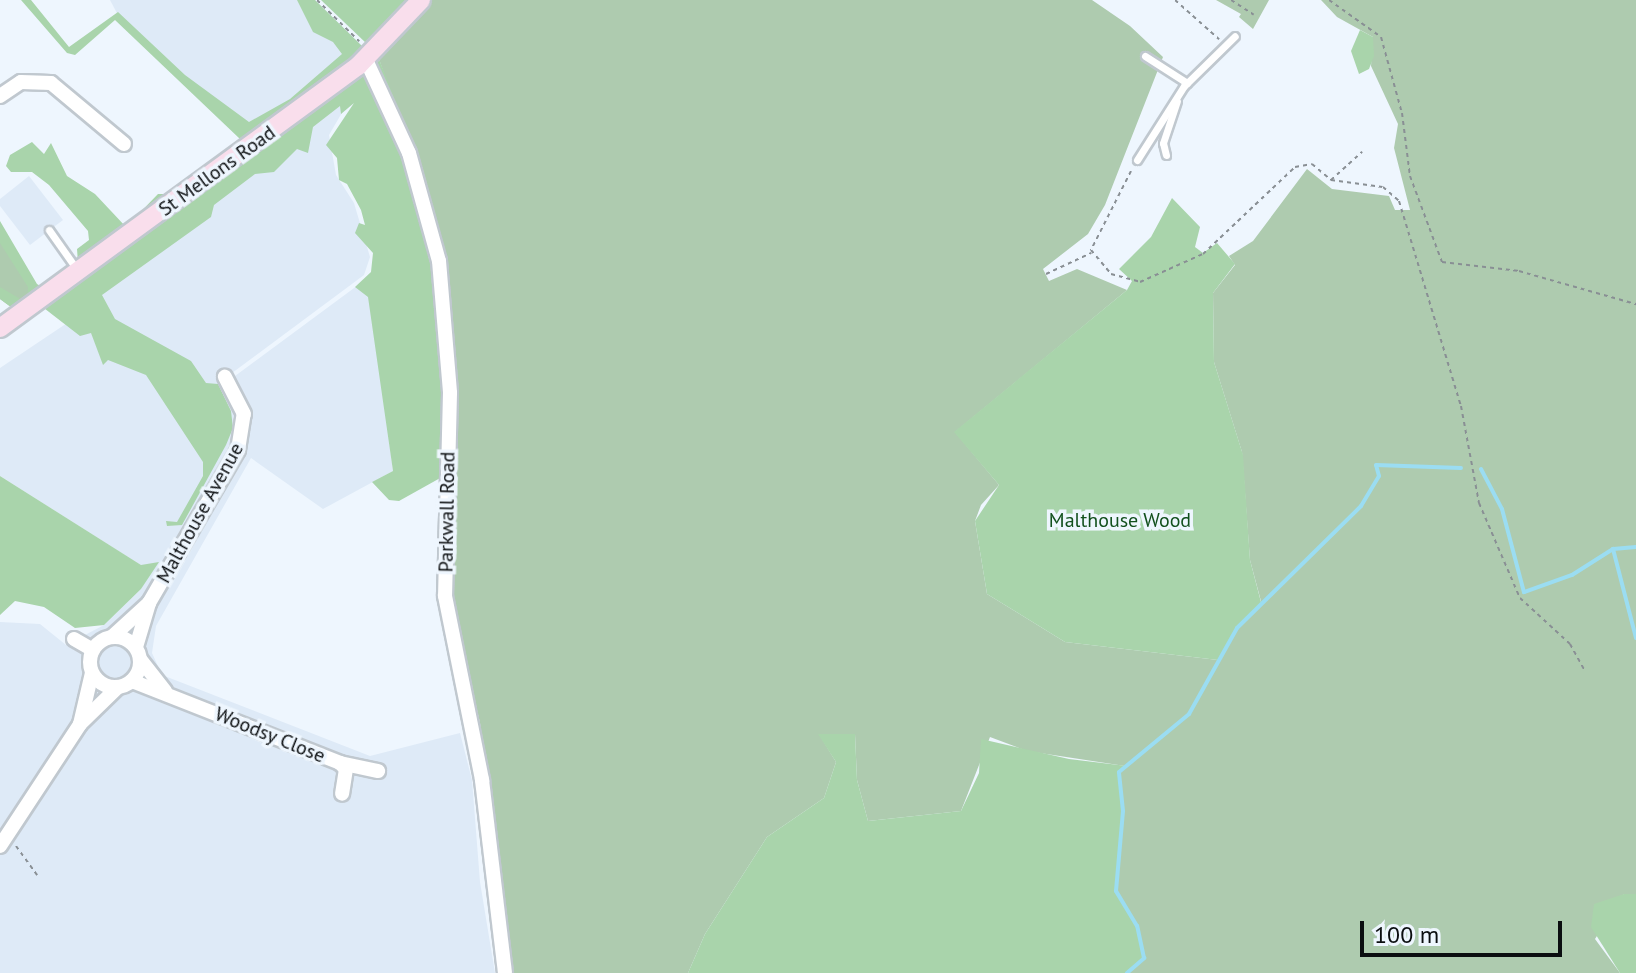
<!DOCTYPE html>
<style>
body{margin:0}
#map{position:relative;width:1636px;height:973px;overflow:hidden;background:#eef6fe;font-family:"PT Sans",sans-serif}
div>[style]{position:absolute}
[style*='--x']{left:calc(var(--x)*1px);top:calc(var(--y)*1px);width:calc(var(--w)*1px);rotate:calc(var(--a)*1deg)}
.built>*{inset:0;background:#deeaf7}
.green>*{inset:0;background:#aecbaf}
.forest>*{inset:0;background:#a9d4ab}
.stream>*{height:4px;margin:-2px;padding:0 2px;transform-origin:2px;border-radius:2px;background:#9bddf2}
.path>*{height:2px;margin-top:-1px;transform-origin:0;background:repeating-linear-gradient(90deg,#898f94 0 4px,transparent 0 8px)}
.roads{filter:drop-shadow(2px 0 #c0c8cf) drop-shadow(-2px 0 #c0c8cf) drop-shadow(0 2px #c0c8cf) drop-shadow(0 -2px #c0c8cf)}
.lane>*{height:7px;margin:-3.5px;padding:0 3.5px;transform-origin:3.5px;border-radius:3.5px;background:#fff}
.street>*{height:14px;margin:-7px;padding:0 7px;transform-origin:7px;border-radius:7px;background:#fff}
.street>.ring{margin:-7px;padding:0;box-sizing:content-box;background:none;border:14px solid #fff;border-radius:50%}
.secondary>*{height:18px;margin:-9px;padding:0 9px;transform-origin:9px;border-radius:9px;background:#f9deec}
span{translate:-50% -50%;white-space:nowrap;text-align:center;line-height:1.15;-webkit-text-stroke:7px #eef6fe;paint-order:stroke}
.street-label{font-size:20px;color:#0b0e10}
.park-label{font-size:20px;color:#12501d}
.scale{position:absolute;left:1360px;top:921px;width:202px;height:36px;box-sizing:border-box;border:4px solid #0b0e10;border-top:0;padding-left:10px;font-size:24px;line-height:28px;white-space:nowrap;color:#0b0e10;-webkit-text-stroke:6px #eef6fe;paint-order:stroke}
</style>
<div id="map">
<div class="built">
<div style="clip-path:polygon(110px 0,315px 0,363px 47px,363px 55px,248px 143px,119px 17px)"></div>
<div style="clip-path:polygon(354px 92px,329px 135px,336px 175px,354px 203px,370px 257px,364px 275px,232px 373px,235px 376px,369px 277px,393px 471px,323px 509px,251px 458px,156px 626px,152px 653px,162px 675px,370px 756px,460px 733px,472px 780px,480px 882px,495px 973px,0 973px,0 622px,40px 624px,66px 645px,104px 625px,141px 589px,150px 571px,0 476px,0 368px,91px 307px,94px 288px)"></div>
<div style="clip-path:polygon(29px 176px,63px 220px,30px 245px,0 206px,0 199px)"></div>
</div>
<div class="green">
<div style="clip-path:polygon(428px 0,1092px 0,1130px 26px,1163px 57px,1105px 205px,1088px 234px,1043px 269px,1049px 281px,1077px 269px,1127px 290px,955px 432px,999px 485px,981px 505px,975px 521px,987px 594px,1065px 642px,1218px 660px,1237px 628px,1262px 605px,1250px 560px,1242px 452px,1214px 362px,1213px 293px,1235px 265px,1229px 256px,1253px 241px,1307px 169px,1332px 189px,1389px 196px,1395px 210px,1410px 210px,1394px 148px,1398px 124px,1371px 66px,1373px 37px,1337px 17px,1321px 0,1636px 0,1636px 894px,1624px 894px,1595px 939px,1620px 973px,1127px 973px,1143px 957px,1137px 926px,1116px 891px,1123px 811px,1119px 772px,1125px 766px,1027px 751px,990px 737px,961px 811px,868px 821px,857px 780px,855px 734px,819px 734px,836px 762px,824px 798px,767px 837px,705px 934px,688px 973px,509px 973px,480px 723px,452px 603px,454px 382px,444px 251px,379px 59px)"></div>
<div style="clip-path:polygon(1216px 0,1269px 0,1253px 29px,1239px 17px,1241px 14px)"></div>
<div style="clip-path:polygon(0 237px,40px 296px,15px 310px,0 299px)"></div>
</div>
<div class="forest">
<div style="clip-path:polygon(21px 0,31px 0,69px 47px,118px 12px,185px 75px,249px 122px,290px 99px,342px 54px,333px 42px,313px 32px,297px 0,315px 0,363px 47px,353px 74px,366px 75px,379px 59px,408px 134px,398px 138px,433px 274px,444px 405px,442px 477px,399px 501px,389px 500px,372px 482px,393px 471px,368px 297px,355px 287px,371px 272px,373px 253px,355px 233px,359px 223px,365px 225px,361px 210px,347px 184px,339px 180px,337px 158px,326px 145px,354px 103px,341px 114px,340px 106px,313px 127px,308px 153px,297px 149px,274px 172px,255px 174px,214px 205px,211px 217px,102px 295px,115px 319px,191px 361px,206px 383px,218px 384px,231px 411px,233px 428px,226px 445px,182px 525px,167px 526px,166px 521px,177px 522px,203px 476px,203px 462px,146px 375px,108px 360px,103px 365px,91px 333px,80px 336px,40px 305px,78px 263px,77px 249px,89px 240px,88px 231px,49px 185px,32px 172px,11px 172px,6px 166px,10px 155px,32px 142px,44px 154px,51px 143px,67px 176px,95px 194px,126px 227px,158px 194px,176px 194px,181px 184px,196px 179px,240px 145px,240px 139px,115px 20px,75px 55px,67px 53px)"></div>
<div style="clip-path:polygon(321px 0,416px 0,367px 44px)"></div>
<div style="clip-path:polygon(1360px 30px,1373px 37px,1374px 56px,1369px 69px,1359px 74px,1351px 51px)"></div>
<div style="clip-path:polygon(1172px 198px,1200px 227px,1195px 247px,1203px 253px,1217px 243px,1235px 264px,1213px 293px,1214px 362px,1243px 455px,1250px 560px,1262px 606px,1237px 628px,1218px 660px,1065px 642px,987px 594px,975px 521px,999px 485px,954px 432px,1127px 290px,1132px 281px,1119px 269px,1151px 237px)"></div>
<div style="clip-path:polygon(0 221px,37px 284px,48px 291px,15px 310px,0 299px,0 287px,27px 303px,28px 287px,0 243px)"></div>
<div style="clip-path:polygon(0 476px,141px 565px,159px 562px,141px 589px,104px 625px,75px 628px,44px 607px,15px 601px,0 615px)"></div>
<div style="clip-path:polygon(818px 734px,855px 734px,857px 780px,868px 821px,961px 811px,979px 773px,981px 739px,1069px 759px,1127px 766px,1119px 772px,1123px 811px,1116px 891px,1137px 926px,1144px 958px,1127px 973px,688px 973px,705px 934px,767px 837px,824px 798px,836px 762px)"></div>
<div style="clip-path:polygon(1624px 894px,1636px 894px,1636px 973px,1620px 973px,1591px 927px,1594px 904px)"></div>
</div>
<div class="stream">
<div style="--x:1481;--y:469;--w:45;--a:62.3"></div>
<div style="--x:1502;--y:509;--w:86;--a:75.2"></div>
<div style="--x:1524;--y:592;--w:51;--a:-19.5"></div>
<div style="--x:1572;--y:575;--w:49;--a:-32.4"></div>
<div style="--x:1613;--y:549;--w:23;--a:-5"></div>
<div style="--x:1613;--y:549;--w:92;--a:75.5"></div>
<div style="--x:1127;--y:973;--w:23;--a:-41"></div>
<div style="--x:1144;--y:958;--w:33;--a:-102"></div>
<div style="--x:1137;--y:926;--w:41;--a:-121"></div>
<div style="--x:1116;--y:891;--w:80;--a:-85"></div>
<div style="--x:1123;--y:811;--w:39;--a:-96"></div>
<div style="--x:1119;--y:772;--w:91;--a:-39.6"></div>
<div style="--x:1189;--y:714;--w:98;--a:-60.8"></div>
<div style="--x:1237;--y:628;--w:174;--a:-44.5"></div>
<div style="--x:1361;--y:506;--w:35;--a:-59"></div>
<div style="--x:1379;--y:476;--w:11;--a:-105"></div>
<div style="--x:1376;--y:465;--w:85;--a:2"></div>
</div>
<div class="path">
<div style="--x:317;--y:0;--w:59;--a:44.3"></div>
<div style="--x:1175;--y:0;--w:59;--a:41.6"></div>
<div style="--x:1231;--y:0;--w:27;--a:33"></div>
<div style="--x:1329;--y:0;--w:64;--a:35.4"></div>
<div style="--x:1381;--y:37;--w:79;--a:74.6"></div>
<div style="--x:1402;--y:113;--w:64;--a:82.8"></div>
<div style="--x:1410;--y:176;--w:92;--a:69.6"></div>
<div style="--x:1442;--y:262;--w:78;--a:6.7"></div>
<div style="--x:1519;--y:271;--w:122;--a:15.8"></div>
<div style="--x:1131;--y:171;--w:89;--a:116.9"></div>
<div style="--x:1091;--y:250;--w:31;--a:50"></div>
<div style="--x:1111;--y:274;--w:30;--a:15"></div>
<div style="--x:1140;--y:282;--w:69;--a:-24"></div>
<div style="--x:1203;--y:254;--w:127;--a:-43.4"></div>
<div style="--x:1295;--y:167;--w:17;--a:-10"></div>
<div style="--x:1312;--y:164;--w:25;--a:40"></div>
<div style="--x:1331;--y:180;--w:42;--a:-42.1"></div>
<div style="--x:1331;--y:180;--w:52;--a:7.7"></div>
<div style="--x:1383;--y:187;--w:21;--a:41"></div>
<div style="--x:1399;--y:201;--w:214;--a:73.2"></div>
<div style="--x:1461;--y:406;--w:99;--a:79.5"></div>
<div style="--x:1479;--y:503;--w:103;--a:66.7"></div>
<div style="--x:1520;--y:598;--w:68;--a:42.6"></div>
<div style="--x:1570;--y:644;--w:31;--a:61"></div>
<div style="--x:1046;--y:274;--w:50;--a:-25"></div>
<div style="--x:16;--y:846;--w:36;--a:54"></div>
</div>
<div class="roads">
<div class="lane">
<div style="--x:1145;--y:56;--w:50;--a:32.7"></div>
<div style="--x:1166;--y:155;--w:12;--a:-104"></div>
<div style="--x:1163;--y:143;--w:44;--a:-71.6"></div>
<div style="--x:1137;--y:160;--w:88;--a:-57.6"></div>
<div style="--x:1184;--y:86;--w:71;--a:-44.4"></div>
<div style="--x:49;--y:230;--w:50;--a:54.7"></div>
</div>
<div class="street">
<div style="--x:366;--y:60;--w:102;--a:65.2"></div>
<div style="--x:409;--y:153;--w:112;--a:74.5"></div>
<div style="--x:439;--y:261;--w:132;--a:85.2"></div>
<div style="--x:450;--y:393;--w:203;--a:91.4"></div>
<div style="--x:445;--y:596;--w:188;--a:78.6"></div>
<div style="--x:482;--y:780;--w:194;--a:83.2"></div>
<div style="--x:0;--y:96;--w:25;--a:-34"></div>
<div style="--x:21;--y:82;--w:30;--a:2"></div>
<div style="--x:51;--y:83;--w:95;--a:39.9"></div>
<div style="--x:113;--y:636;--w:49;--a:-42.5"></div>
<div style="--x:149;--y:603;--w:177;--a:-59.8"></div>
<div style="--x:238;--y:450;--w:36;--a:-81"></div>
<div style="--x:244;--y:414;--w:42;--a:-117.2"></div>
<div class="ring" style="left:90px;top:637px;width:36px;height:36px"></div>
<div style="--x:74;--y:639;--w:22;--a:30"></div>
<div style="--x:136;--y:647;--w:46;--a:-73.5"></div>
<div style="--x:140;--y:659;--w:41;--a:52"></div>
<div style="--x:132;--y:681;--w:224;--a:21.5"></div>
<div style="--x:340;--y:763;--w:39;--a:12"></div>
<div style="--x:80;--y:724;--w:53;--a:-44.2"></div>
<div style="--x:340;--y:763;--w:8;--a:45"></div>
<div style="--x:346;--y:769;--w:25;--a:99"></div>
<div style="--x:0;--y:846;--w:146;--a:-56.7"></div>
<div style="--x:80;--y:724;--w:52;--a:-76.8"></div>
</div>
<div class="secondary">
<div style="--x:0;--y:328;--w:444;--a:-36.2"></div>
<div style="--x:358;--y:66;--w:91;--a:-46.3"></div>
</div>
</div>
<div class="street-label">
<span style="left:217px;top:171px;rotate:-36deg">St Mellons Road</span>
<span style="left:447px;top:512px;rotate:-89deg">Parkwall Road</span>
<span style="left:200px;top:513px;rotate:-61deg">Malthouse Avenue</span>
<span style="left:270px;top:735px;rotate:22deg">Woodsy Close</span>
</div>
<div class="park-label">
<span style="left:1120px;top:520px">Malthouse Wood</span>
</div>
<div class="scale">100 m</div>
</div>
